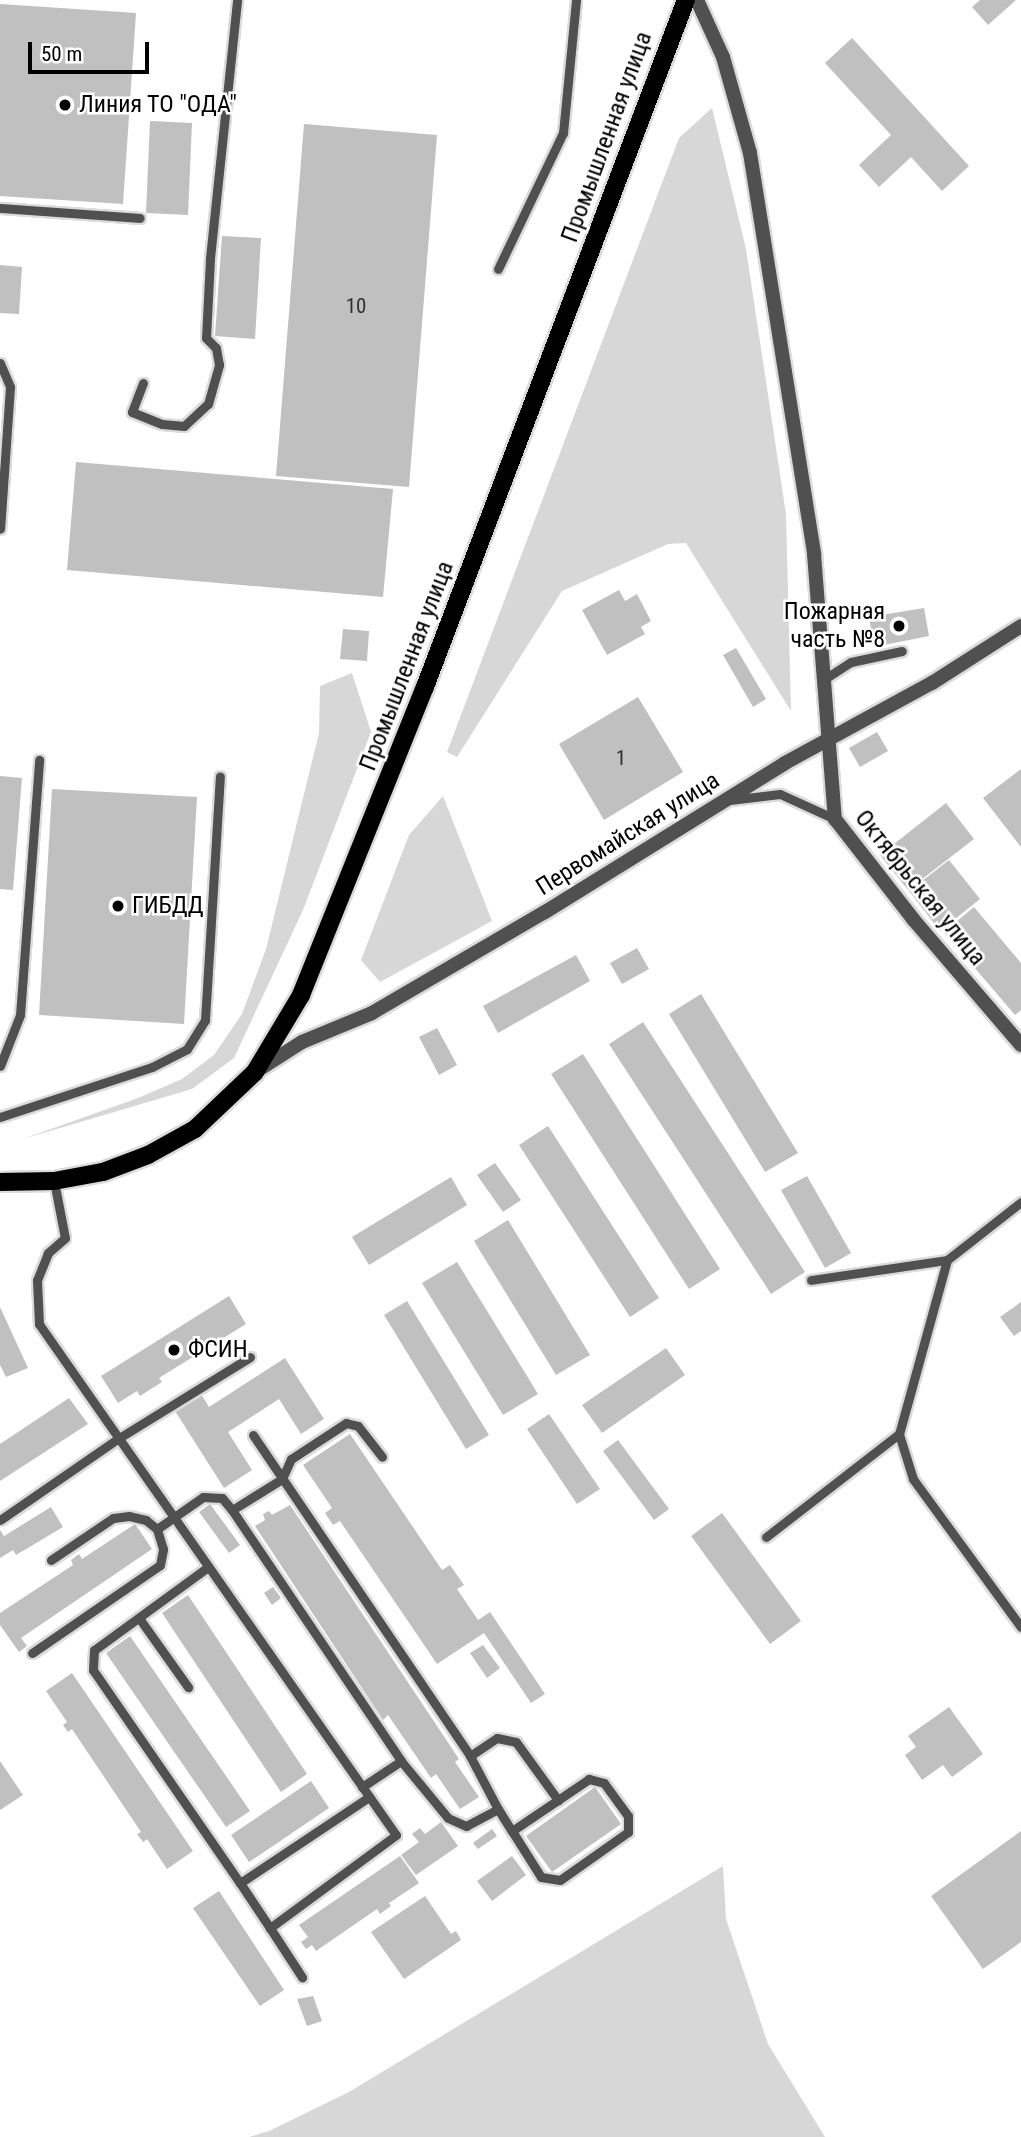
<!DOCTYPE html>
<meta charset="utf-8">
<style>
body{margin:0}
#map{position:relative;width:1021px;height:2137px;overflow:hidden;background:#fff;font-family:"Roboto Condensed",sans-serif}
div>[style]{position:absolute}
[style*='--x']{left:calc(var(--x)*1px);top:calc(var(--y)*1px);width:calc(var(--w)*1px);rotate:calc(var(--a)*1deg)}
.green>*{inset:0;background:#d7d7d7}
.building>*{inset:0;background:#c0c0c0}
.roads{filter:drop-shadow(2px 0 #dbdbdb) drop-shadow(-2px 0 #dbdbdb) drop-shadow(0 2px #dbdbdb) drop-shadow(0 -2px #dbdbdb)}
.service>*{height:9px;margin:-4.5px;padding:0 4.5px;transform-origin:4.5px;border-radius:4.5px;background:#505050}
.minor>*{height:14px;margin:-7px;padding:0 7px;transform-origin:7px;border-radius:7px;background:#505050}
.primary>*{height:18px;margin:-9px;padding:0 9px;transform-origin:9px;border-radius:9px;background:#000}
.dots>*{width:19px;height:19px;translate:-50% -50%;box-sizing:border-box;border:4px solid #fff;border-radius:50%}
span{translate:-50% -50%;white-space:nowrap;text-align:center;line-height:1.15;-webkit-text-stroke:5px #fff;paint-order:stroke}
.number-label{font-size:21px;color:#303030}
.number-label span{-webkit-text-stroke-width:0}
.poi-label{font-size:24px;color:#000}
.left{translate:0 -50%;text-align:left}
.right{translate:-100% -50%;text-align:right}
.street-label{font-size:24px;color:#000}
.scale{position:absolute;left:28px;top:42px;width:121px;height:32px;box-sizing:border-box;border:4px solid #000;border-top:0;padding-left:9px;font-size:21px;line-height:24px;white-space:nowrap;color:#000;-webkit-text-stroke:5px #fff;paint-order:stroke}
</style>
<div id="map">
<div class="green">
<div style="clip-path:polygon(712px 108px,746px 249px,786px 514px,791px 711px,686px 543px,668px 544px,562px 591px,457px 757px,447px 752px,679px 138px)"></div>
<div style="clip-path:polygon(352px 673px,371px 732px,303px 910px,234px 1058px,192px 1089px,23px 1139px,138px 1098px,182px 1079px,214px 1055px,242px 1014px,266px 949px,319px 733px,320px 686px)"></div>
<div style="clip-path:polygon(443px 796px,492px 921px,380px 982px,361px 960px,409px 835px)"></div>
<div style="clip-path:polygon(723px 1866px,726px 1919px,768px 2044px,825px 2137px,249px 2137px,269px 2131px,349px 2092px)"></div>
</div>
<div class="building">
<div style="clip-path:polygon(980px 0,1016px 0,988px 25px,972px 7px)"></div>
<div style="clip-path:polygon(0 4px,136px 13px,123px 204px,0 196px)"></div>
<div style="clip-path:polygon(852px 38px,969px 166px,942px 191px,911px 157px,879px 187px,859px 165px,891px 135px,825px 63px)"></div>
<div style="clip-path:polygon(150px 121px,192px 123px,188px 215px,146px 213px)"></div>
<div style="clip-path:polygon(304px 124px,437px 135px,409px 487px,276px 476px)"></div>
<div style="clip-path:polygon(222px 236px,261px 238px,255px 339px,215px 336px)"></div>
<div style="clip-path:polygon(0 265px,22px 267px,19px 314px,0 313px)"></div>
<div style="clip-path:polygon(76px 462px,393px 489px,383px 597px,67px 570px)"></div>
<div style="clip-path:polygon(619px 590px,625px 601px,637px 594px,651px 621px,641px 627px,645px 634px,607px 655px,582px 610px)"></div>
<div style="clip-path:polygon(924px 608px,929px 636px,874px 647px,869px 617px)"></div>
<div style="clip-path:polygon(343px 629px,369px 631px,367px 661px,340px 659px)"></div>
<div style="clip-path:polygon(736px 648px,766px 699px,753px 707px,723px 655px)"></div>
<div style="clip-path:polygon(638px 697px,683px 772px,604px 820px,559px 744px)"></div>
<div style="clip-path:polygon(877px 732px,888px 751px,860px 767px,849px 748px)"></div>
<div style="clip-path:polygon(1021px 769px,1021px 847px,983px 798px)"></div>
<div style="clip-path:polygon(0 776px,22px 778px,13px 890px,0 889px)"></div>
<div style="clip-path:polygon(52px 789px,197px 797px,184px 1024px,39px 1015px)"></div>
<div style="clip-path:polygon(946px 803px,974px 839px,908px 890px,880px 855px)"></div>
<div style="clip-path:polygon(949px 860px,980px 899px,940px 931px,909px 891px)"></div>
<div style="clip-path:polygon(974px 907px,1021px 963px,1021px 1010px,1015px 1015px,944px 932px)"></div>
<div style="clip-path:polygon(637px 948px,649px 969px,622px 984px,610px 963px)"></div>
<div style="clip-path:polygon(576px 955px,590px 981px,498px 1033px,483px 1006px)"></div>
<div style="clip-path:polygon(701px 994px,798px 1153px,765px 1172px,669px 1014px)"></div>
<div style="clip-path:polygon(643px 1022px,805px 1272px,771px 1294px,609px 1044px)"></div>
<div style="clip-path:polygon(437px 1028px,457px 1065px,439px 1075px,419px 1037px)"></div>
<div style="clip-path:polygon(583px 1054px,720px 1269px,689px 1289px,551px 1074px)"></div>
<div style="clip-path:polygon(548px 1126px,659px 1298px,630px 1317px,519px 1145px)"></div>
<div style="clip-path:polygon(495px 1163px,521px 1200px,503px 1212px,477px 1175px)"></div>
<div style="clip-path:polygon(807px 1176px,851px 1253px,825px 1268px,781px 1190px)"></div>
<div style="clip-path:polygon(451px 1177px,467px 1205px,369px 1265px,352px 1237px)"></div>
<div style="clip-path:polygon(508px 1220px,590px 1355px,556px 1375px,474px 1241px)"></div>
<div style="clip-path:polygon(457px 1262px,538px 1394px,503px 1415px,422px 1283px)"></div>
<div style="clip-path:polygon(229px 1296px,246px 1324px,159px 1378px,162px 1382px,140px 1396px,137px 1391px,118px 1403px,101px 1376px)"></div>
<div style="clip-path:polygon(407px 1301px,489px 1435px,466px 1449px,384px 1315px)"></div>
<div style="clip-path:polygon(1021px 1302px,1021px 1331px,1014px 1336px,1000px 1317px)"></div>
<div style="clip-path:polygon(0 1307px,28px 1368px,6px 1377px,0 1365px)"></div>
<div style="clip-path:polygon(666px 1348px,685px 1375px,602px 1433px,582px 1405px)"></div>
<div style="clip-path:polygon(285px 1358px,324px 1419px,301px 1434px,279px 1399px,228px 1432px,252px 1470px,224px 1488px,175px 1411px,201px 1394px,209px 1407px)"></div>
<div style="clip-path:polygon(69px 1398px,88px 1424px,0 1481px,0 1444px)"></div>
<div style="clip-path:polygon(549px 1414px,600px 1489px,577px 1504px,527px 1429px)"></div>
<div style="clip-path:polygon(350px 1434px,442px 1570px,450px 1565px,464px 1585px,457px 1589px,478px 1620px,490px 1612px,545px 1694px,531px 1703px,484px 1633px,437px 1664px,340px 1521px,333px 1525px,325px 1513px,332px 1508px,303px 1465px)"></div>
<div style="clip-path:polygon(618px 1440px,669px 1509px,654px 1520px,603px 1451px)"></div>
<div style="clip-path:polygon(210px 1504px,240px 1545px,229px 1553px,199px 1512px)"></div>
<div style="clip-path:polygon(290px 1505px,459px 1759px,455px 1762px,479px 1797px,460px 1809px,436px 1774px,431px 1778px,388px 1715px,383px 1720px,255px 1526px,265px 1520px,263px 1514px,269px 1511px,272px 1515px)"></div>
<div style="clip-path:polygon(51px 1507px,63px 1527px,16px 1555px,13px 1550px,0 1558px,0 1530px,4px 1536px)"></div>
<div style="clip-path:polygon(722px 1513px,801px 1621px,770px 1644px,691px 1536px)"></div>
<div style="clip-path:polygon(135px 1524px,152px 1549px,21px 1638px,27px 1646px,19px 1652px,0 1625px,0 1613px,73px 1565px,71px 1560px,79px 1554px,82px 1559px)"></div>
<div style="clip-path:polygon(273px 1587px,281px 1598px,272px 1605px,264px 1593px)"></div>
<div style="clip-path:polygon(188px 1595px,307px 1774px,281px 1792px,162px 1613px)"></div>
<div style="clip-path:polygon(130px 1636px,250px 1811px,226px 1827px,106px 1653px)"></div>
<div style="clip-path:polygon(483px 1645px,500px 1668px,487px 1678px,470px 1653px)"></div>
<div style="clip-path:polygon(72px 1673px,193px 1851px,167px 1869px,147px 1839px,143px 1842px,137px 1834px,141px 1832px,72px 1729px,68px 1732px,63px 1725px,67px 1722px,46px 1691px)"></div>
<div style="clip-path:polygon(949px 1707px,983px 1754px,952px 1777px,943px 1765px,922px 1780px,905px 1755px,916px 1747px,908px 1736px)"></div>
<div style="clip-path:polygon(0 1761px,23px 1795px,0 1810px)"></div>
<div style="clip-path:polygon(311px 1781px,329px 1808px,249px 1862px,231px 1835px)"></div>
<div style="clip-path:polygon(595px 1787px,621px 1824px,552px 1872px,526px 1836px)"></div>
<div style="clip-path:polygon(441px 1822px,458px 1846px,416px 1875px,401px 1855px,419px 1842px,412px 1834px,420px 1828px,425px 1834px)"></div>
<div style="clip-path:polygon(492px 1829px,497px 1836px,478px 1849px,473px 1843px)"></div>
<div style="clip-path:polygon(1021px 1831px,1021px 1942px,983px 1969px,931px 1896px)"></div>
<div style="clip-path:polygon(400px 1856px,419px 1883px,389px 1903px,391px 1906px,380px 1914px,377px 1909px,316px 1951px,312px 1945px,306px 1949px,301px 1942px,308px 1937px,299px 1925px)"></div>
<div style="clip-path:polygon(512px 1856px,526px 1875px,492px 1901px,477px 1881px)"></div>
<div style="clip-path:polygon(219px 1891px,284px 1990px,260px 2006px,193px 1908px)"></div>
<div style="clip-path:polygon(425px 1896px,451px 1934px,456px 1931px,461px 1940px,404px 1979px,371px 1932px)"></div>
<div style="clip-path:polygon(313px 1996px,322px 2021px,307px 2026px,297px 1999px)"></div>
</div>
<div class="roads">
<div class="service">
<div style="--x:0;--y:208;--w:140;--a:4.1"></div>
<div style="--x:498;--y:269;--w:151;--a:-64.5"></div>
<div style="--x:563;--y:133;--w:134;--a:-84.4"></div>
<div style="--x:0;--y:363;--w:26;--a:67"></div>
<div style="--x:10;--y:387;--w:142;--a:94"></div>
<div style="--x:143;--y:383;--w:31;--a:111"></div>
<div style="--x:132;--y:412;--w:32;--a:22"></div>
<div style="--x:162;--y:424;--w:22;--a:5"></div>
<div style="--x:184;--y:426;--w:33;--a:-43"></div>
<div style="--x:208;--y:404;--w:41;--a:-74.2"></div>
<div style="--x:219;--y:365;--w:17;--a:-100"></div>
<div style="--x:216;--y:348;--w:14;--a:-135"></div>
<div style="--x:206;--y:338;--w:80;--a:-87.1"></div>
<div style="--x:210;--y:258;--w:259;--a:-84"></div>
<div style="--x:823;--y:680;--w:33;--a:-33"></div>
<div style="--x:851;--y:662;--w:52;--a:-12.2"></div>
<div style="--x:730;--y:800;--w:50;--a:-6.8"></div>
<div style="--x:780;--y:794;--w:60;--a:24.4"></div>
<div style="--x:0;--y:1066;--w:55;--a:-68.6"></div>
<div style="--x:20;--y:1015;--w:256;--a:-85.7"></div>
<div style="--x:0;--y:1117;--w:160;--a:-18.2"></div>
<div style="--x:152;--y:1067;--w:39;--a:-27"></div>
<div style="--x:187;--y:1049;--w:34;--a:-58"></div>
<div style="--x:205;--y:1020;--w:244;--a:-86.5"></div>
<div style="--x:54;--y:1181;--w:58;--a:79.1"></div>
<div style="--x:65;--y:1238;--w:23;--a:139"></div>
<div style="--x:48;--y:1253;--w:29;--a:112"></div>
<div style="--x:37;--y:1280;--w:44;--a:87.4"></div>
<div style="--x:39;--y:1324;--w:623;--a:55.06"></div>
<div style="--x:396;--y:1835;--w:157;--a:143.6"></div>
<div style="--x:270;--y:1928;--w:59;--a:56.9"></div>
<div style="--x:1021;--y:1202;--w:94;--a:141.9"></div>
<div style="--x:947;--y:1260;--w:180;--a:105.4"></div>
<div style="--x:899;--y:1434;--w:47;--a:72.7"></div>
<div style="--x:913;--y:1479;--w:183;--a:53.9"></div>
<div style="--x:811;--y:1280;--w:137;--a:-8.4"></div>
<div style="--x:253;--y:1435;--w:387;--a:55.9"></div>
<div style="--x:470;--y:1756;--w:60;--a:62.2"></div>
<div style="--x:232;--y:1510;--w:59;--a:-31.8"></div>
<div style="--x:282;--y:1479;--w:22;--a:-66"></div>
<div style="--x:291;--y:1459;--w:66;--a:-33.2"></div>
<div style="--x:346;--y:1423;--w:12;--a:14"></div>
<div style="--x:358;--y:1426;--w:39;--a:52"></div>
<div style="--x:0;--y:1520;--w:145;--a:-34.6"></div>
<div style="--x:119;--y:1438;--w:154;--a:-31.7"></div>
<div style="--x:157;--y:1529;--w:56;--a:-34.8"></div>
<div style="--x:203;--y:1497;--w:19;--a:3"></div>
<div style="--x:222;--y:1498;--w:16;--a:50"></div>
<div style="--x:232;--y:1510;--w:303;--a:56"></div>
<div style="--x:401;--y:1761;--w:47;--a:146.3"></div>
<div style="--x:766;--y:1537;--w:168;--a:-37.8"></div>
<div style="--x:208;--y:1567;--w:141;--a:143.9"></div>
<div style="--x:94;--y:1650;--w:20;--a:93"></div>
<div style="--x:93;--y:1670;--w:259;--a:55.4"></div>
<div style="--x:139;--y:1618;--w:85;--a:54.6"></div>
<div style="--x:32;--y:1653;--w:155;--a:-34.5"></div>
<div style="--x:160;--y:1565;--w:16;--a:-79"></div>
<div style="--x:163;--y:1549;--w:21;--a:-107"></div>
<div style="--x:157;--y:1529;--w:14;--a:-141"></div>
<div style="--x:146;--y:1520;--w:17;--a:-167"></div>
<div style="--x:129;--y:1516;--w:16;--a:173"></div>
<div style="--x:113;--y:1518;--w:75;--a:145.9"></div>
<div style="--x:470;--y:1756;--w:32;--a:-34"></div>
<div style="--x:497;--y:1738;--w:19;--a:12"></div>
<div style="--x:516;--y:1742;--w:72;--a:54.1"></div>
<div style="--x:401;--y:1761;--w:74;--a:50.5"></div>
<div style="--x:448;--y:1818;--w:20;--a:24"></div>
<div style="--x:466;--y:1826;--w:36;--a:-28"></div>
<div style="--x:498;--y:1809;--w:26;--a:58"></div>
<div style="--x:512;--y:1831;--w:54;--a:57.8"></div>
<div style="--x:541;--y:1877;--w:19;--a:9"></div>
<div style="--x:560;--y:1880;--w:83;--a:-35.2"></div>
<div style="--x:628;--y:1832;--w:16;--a:-90"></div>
<div style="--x:628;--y:1816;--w:41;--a:-126"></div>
<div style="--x:604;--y:1783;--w:16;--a:-165"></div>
<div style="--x:589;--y:1779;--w:93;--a:146"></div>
<div style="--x:270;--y:1928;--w:54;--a:-123.7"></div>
<div style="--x:240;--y:1883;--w:155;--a:-33.7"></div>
</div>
<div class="minor">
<div style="--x:697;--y:0;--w:63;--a:65.5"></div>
<div style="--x:723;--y:57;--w:100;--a:74.3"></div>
<div style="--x:750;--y:153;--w:406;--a:80.9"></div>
<div style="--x:814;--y:554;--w:266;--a:85.5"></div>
<div style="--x:835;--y:819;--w:127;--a:52"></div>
<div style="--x:913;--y:919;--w:166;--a:49.4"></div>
<div style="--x:255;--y:1072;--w:56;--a:-32.6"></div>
<div style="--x:302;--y:1042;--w:76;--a:-22.5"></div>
<div style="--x:372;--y:1013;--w:200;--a:-30.3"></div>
<div style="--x:545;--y:912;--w:282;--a:-31.8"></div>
<div style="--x:785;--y:763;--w:167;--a:-28.6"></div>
<div style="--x:932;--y:683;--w:106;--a:-32.6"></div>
</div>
<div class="primary">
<div style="--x:0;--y:1182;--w:54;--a:-1.1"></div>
<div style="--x:54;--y:1181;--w:50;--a:-10.4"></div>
<div style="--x:103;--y:1172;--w:48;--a:-20.7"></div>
<div style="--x:148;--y:1155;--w:54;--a:-29"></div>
<div style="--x:195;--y:1129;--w:83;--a:-43.5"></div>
<div style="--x:255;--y:1072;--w:90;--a:-59.1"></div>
<div style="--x:301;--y:995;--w:332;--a:-68.1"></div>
<div style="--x:425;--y:687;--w:735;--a:-69.2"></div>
</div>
</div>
<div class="dots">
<div style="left:65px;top:105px;background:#000"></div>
<div style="left:899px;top:626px;background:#000"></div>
<div style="left:118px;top:906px;background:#000"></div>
<div style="left:174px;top:1350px;background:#000"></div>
</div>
<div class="number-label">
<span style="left:356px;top:306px">10</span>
<span style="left:621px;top:758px">1</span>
</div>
<div class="poi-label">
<span class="left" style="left:79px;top:105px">Линия ТО "ОДА"</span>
<span class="right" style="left:885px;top:626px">Пожарная<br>часть №8</span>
<span class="left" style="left:132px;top:906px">ГИБДД</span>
<span class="left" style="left:188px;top:1350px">ФСИН</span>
</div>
<div class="street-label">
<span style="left:607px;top:137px;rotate:-70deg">Промышленная улица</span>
<span style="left:407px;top:666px;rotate:-69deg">Промышленная улица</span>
<span style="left:628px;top:834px;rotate:-32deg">Первомайская улица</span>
<span style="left:920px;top:888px;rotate:51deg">Октябрьская улица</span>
</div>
<div class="scale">50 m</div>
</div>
